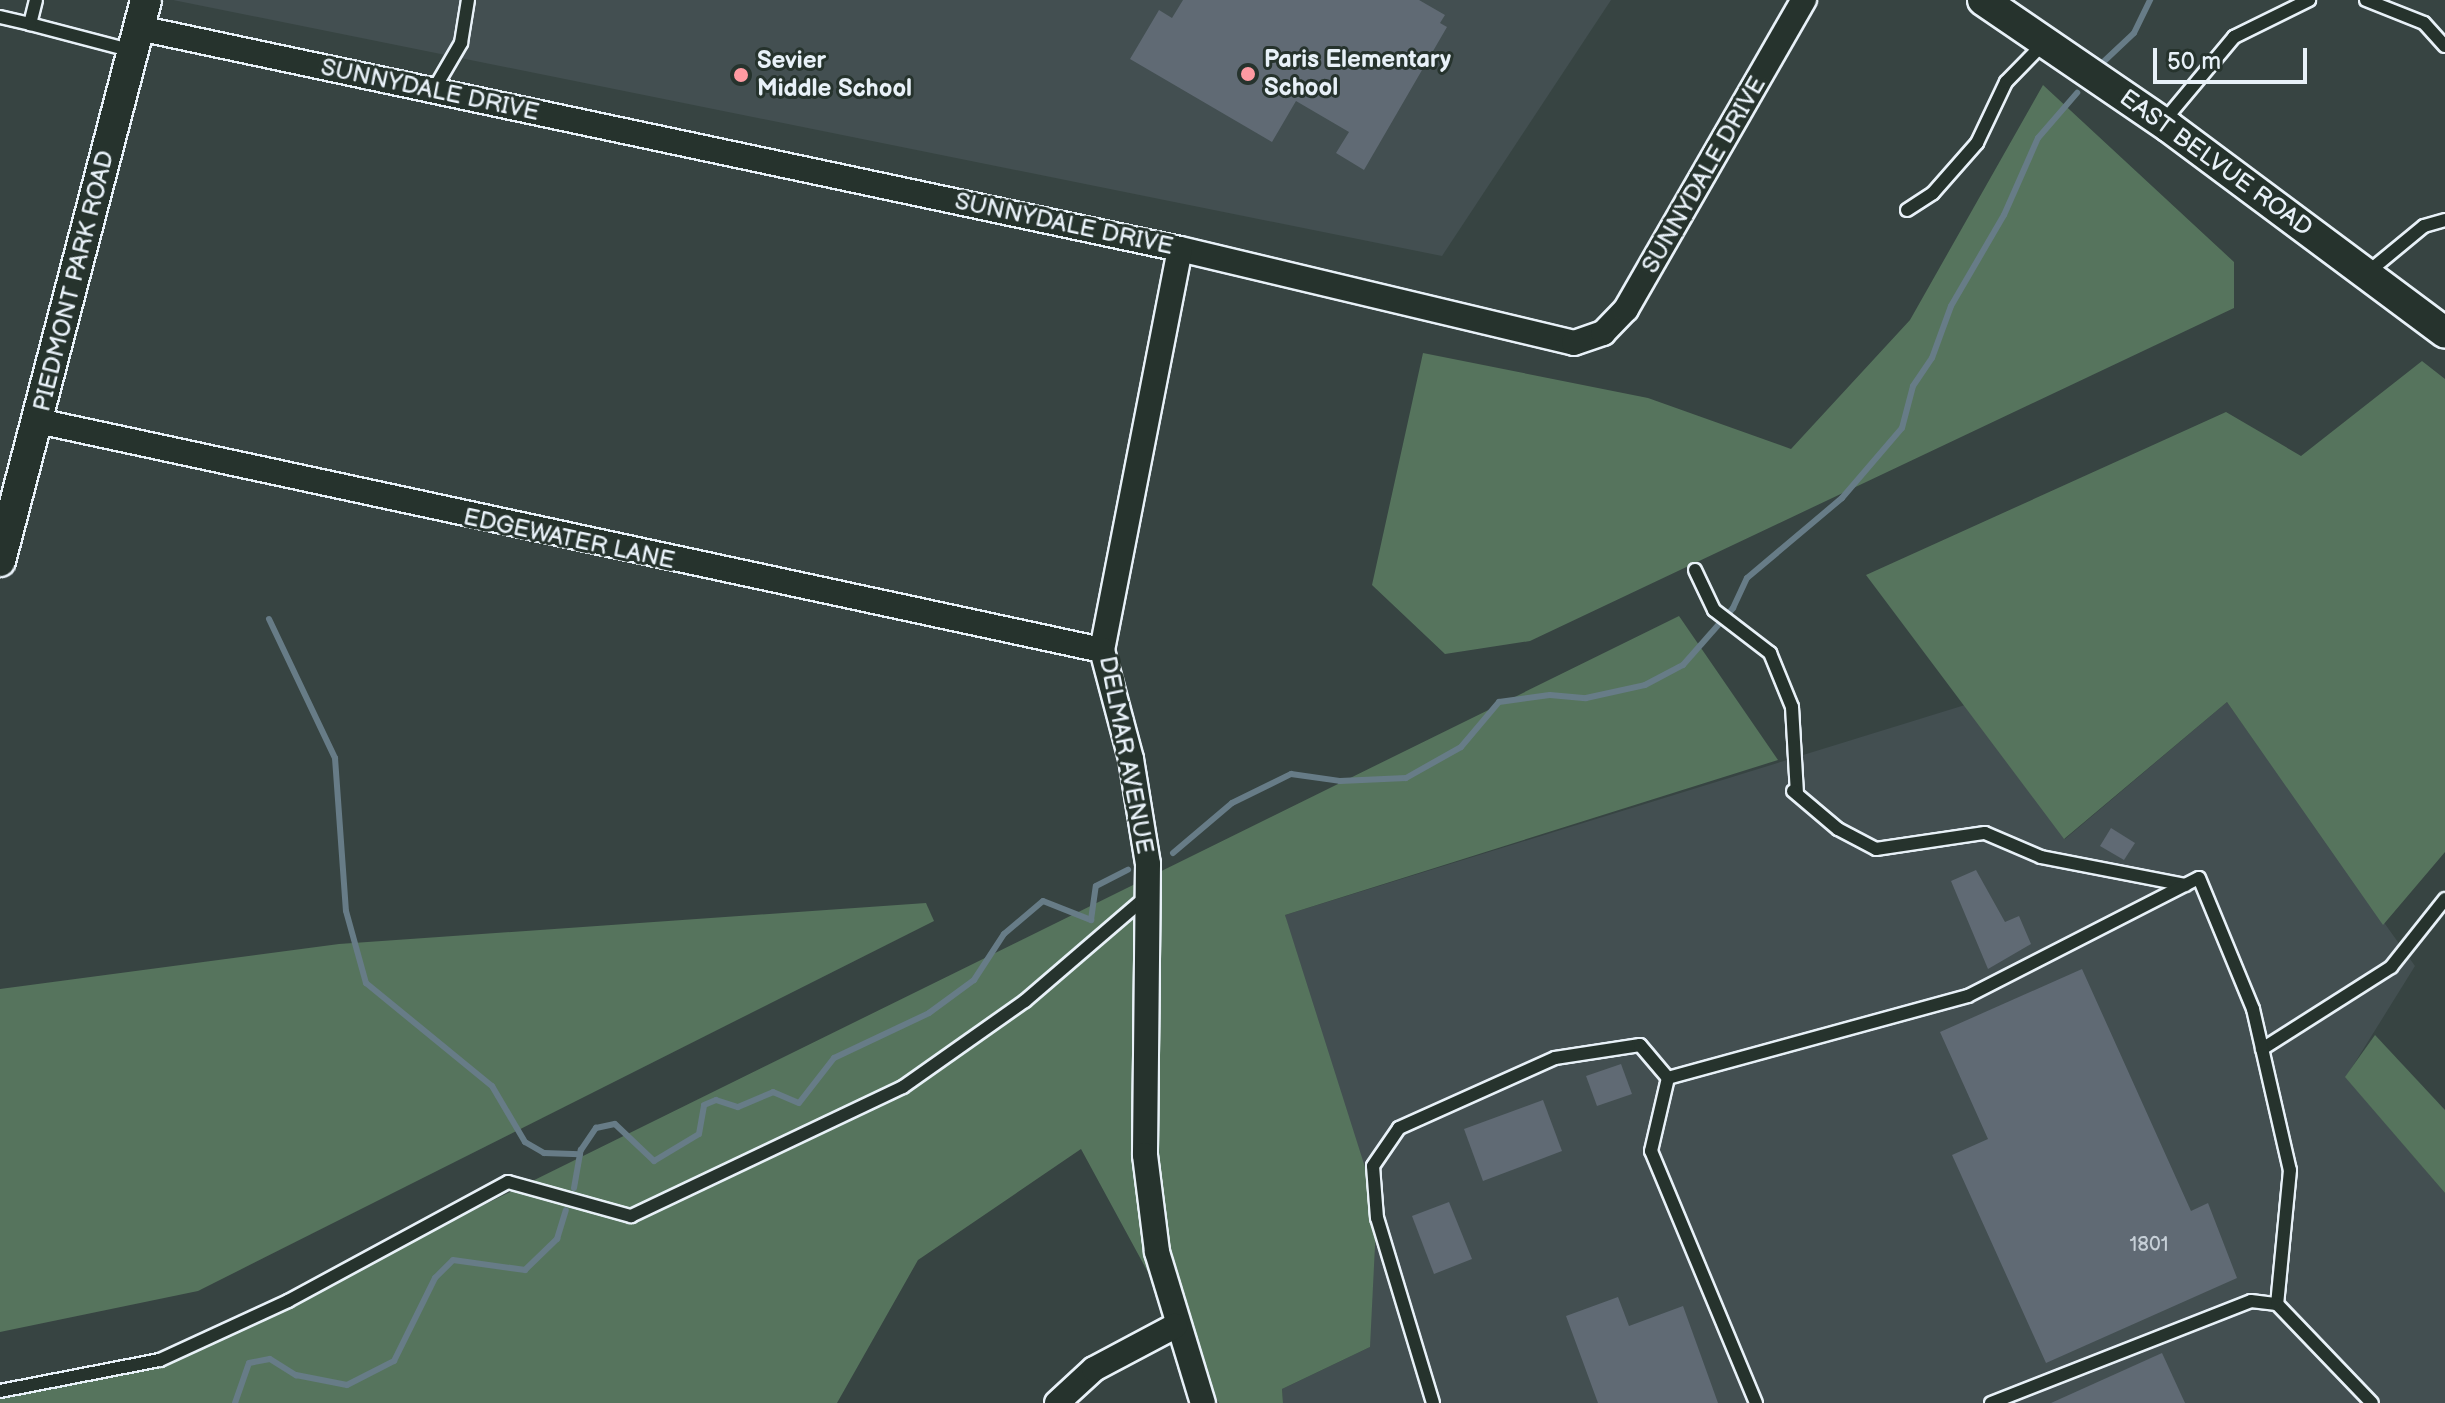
<!DOCTYPE html>
<style>
body{margin:0}
#map{position:relative;width:2445px;height:1403px;overflow:hidden;background:#374442;font-family:"Balsamiq Sans",sans-serif}
div>[style]{position:absolute}
[style*='--x']{left:calc(var(--x)*1px);top:calc(var(--y)*1px);width:calc(var(--w)*1px);rotate:calc(var(--a)*1deg)}
.built>*{inset:0;background:#434f51}
.green>*{inset:0;background:#56745d}
.stream>*{height:6px;margin:-3px;padding:0 3px;transform-origin:3px;border-radius:3px;background:#677c87}
.building>*{inset:0;background:#606a74}
.roads{filter:drop-shadow(2px 0 #e8f1f8) drop-shadow(-2px 0 #e8f1f8) drop-shadow(0 2px #e8f1f8) drop-shadow(0 -2px #e8f1f8)}
.service>*{height:12px;margin:-6px;padding:0 6px;transform-origin:6px;border-radius:6px;background:#26332d}
.minor>*{height:24px;margin:-12px;padding:0 12px;transform-origin:12px;border-radius:12px;background:#26332d}
.tertiary>*{height:30px;margin:-15px;padding:0 15px;transform-origin:15px;border-radius:15px;background:#26332d}
.dots>*{width:22px;height:22px;translate:-50% -50%;box-sizing:border-box;border:4px solid #26332d;border-radius:50%}
span{translate:-50% -50%;white-space:nowrap;text-align:center;line-height:1.15;-webkit-text-stroke:6px #26332d;paint-order:stroke}
.number-label{font-size:20px;color:#c6cfd7}
.number-label span{-webkit-text-stroke-width:0}
.poi-label{font-size:24px;color:#e8f1f8;font-weight:700}
.left{translate:0 -50%;text-align:left}
.street-label{font-size:24px;color:#e8f1f8}
.scale{position:absolute;left:2153px;top:48px;width:154px;height:36px;box-sizing:border-box;border:4px solid #e8f1f8;border-top:0;padding-left:10px;font-size:24px;line-height:28px;white-space:nowrap;color:#e8f1f8;-webkit-text-stroke:6px #26332d;paint-order:stroke}
</style>
<div id="map">
<div class="built">
<div style="clip-path:polygon(173px 0,1611px 0,1442px 256px)"></div>
<div style="clip-path:polygon(2227px 702px,2415px 966px,2346px 1077px,2445px 1193px,2445px 1403px,1283px 1403px,1282px 1389px,1370px 1347px,1285px 915px,1965px 705px,2065px 839px)"></div>
</div>
<div class="green">
<div style="clip-path:polygon(2043px 85px,2234px 262px,2234px 308px,1530px 641px,1445px 654px,1372px 585px,1423px 353px,1648px 398px,1791px 449px,1910px 320px)"></div>
<div style="clip-path:polygon(2422px 361px,2445px 379px,2445px 852px,2383px 925px,2227px 702px,2064px 839px,1866px 575px,2226px 412px,2301px 456px)"></div>
<div style="clip-path:polygon(1679px 616px,1778px 760px,1285px 915px,1377px 1205px,1370px 1347px,1282px 1389px,1283px 1403px,1219px 1403px,1081px 1149px,918px 1260px,837px 1403px,0 1403px,0 1396px,181px 1354px)"></div>
<div style="clip-path:polygon(926px 903px,934px 921px,198px 1291px,0 1332px,0 989px,339px 944px)"></div>
<div style="clip-path:polygon(2375px 1035px,2445px 1110px,2445px 1193px,2345px 1077px)"></div>
</div>
<div class="stream">
<div style="--x:2099;--y:66;--w:48;--a:-43.3"></div>
<div style="--x:2134;--y:33;--w:37;--a:-64"></div>
<div style="--x:269;--y:619;--w:154;--a:64.6"></div>
<div style="--x:335;--y:758;--w:153;--a:85.9"></div>
<div style="--x:346;--y:911;--w:75;--a:74.5"></div>
<div style="--x:366;--y:983;--w:163;--a:39.3"></div>
<div style="--x:492;--y:1086;--w:65;--a:59.5"></div>
<div style="--x:525;--y:1142;--w:22;--a:30"></div>
<div style="--x:544;--y:1153;--w:36;--a:2"></div>
<div style="--x:1173;--y:853;--w:77;--a:-40.3"></div>
<div style="--x:1232;--y:803;--w:66;--a:-26.2"></div>
<div style="--x:1291;--y:774;--w:49;--a:8.1"></div>
<div style="--x:1340;--y:781;--w:66;--a:-2.6"></div>
<div style="--x:1406;--y:778;--w:63;--a:-29.4"></div>
<div style="--x:1461;--y:747;--w:59;--a:-49.8"></div>
<div style="--x:1499;--y:702;--w:51;--a:-7.8"></div>
<div style="--x:1550;--y:695;--w:36;--a:5"></div>
<div style="--x:1586;--y:698;--w:60;--a:-12.4"></div>
<div style="--x:1645;--y:685;--w:43;--a:-27.8"></div>
<div style="--x:1683;--y:665;--w:76;--a:-48.7"></div>
<div style="--x:1733;--y:608;--w:33;--a:-65"></div>
<div style="--x:1747;--y:578;--w:124;--a:-40.1"></div>
<div style="--x:1842;--y:498;--w:92;--a:-49.4"></div>
<div style="--x:1902;--y:428;--w:43;--a:-75.3"></div>
<div style="--x:1913;--y:386;--w:34;--a:-56"></div>
<div style="--x:1932;--y:358;--w:55;--a:-69.9"></div>
<div style="--x:1951;--y:306;--w:105;--a:-59.8"></div>
<div style="--x:2004;--y:215;--w:84;--a:-66.2"></div>
<div style="--x:2038;--y:138;--w:60;--a:-49.1"></div>
<div style="--x:574;--y:1188;--w:39;--a:-80"></div>
<div style="--x:581;--y:1150;--w:27;--a:-56"></div>
<div style="--x:596;--y:1128;--w:19;--a:-12"></div>
<div style="--x:615;--y:1124;--w:54;--a:43.5"></div>
<div style="--x:654;--y:1161;--w:52;--a:-31"></div>
<div style="--x:699;--y:1134;--w:29;--a:-80"></div>
<div style="--x:704;--y:1105;--w:13;--a:-23"></div>
<div style="--x:716;--y:1100;--w:23;--a:18"></div>
<div style="--x:738;--y:1107;--w:38;--a:-23"></div>
<div style="--x:773;--y:1092;--w:28;--a:23"></div>
<div style="--x:799;--y:1103;--w:57;--a:-52.1"></div>
<div style="--x:834;--y:1058;--w:105;--a:-25.3"></div>
<div style="--x:929;--y:1013;--w:56;--a:-36.3"></div>
<div style="--x:974;--y:980;--w:55;--a:-56.9"></div>
<div style="--x:1004;--y:934;--w:51;--a:-40.2"></div>
<div style="--x:1043;--y:901;--w:52;--a:21.6"></div>
<div style="--x:1091;--y:920;--w:34;--a:-82"></div>
<div style="--x:1096;--y:886;--w:36;--a:-27"></div>
<div style="--x:235;--y:1403;--w:42;--a:-70.7"></div>
<div style="--x:249;--y:1363;--w:21;--a:-11"></div>
<div style="--x:270;--y:1359;--w:31;--a:32"></div>
<div style="--x:296;--y:1375;--w:52;--a:11.1"></div>
<div style="--x:347;--y:1385;--w:53;--a:-27.1"></div>
<div style="--x:394;--y:1361;--w:93;--a:-63.7"></div>
<div style="--x:435;--y:1278;--w:25;--a:-45"></div>
<div style="--x:453;--y:1260;--w:73;--a:7.9"></div>
<div style="--x:525;--y:1270;--w:45;--a:-44.1"></div>
<div style="--x:557;--y:1239;--w:30;--a:-73"></div>
</div>
<div class="building">
<div style="clip-path:polygon(1183px 0,1419px 0,1445px 15px,1440px 23px,1447px 27px,1364px 170px,1336px 153px,1349px 132px,1296px 101px,1272px 142px,1130px 59px,1159px 10px,1172px 18px)"></div>
<div style="clip-path:polygon(2111px 828px,2135px 843px,2124px 860px,2100px 846px)"></div>
<div style="clip-path:polygon(1976px 870px,2005px 922px,2019px 916px,2031px 944px,1988px 969px,1951px 881px)"></div>
<div style="clip-path:polygon(2082px 969px,2191px 1211px,2208px 1203px,2237px 1278px,2046px 1363px,1952px 1155px,1988px 1139px,1940px 1032px)"></div>
<div style="clip-path:polygon(1621px 1064px,1632px 1094px,1597px 1106px,1586px 1076px)"></div>
<div style="clip-path:polygon(1543px 1100px,1562px 1151px,1483px 1181px,1464px 1129px)"></div>
<div style="clip-path:polygon(1449px 1202px,1472px 1259px,1434px 1274px,1412px 1216px)"></div>
<div style="clip-path:polygon(1618px 1297px,1629px 1326px,1683px 1306px,1718px 1403px,1598px 1403px,1566px 1316px)"></div>
<div style="clip-path:polygon(2162px 1353px,2185px 1403px,2051px 1403px)"></div>
</div>
<div class="roads">
<div class="service">
<div style="--x:36;--y:0;--w:25;--a:104"></div>
<div style="--x:30;--y:24;--w:106;--a:14.7"></div>
<div style="--x:2366;--y:0;--w:62;--a:21.6"></div>
<div style="--x:2424;--y:23;--w:31;--a:48"></div>
<div style="--x:0;--y:17;--w:31;--a:13"></div>
<div style="--x:433;--y:91;--w:56;--a:-59.7"></div>
<div style="--x:461;--y:43;--w:44;--a:-80.8"></div>
<div style="--x:2163;--y:122;--w:111;--a:-50.1"></div>
<div style="--x:2234;--y:37;--w:84;--a:-26.3"></div>
<div style="--x:1907;--y:210;--w:31;--a:-33"></div>
<div style="--x:1933;--y:193;--w:67;--a:-48.7"></div>
<div style="--x:1977;--y:143;--w:68;--a:-64.6"></div>
<div style="--x:2006;--y:82;--w:54;--a:-45.7"></div>
<div style="--x:2367;--y:273;--w:74;--a:-39.5"></div>
<div style="--x:2424;--y:226;--w:22;--a:-16"></div>
<div style="--x:1695;--y:570;--w:44;--a:64.6"></div>
<div style="--x:1714;--y:610;--w:71;--a:37.5"></div>
<div style="--x:1770;--y:653;--w:58;--a:67.8"></div>
<div style="--x:1792;--y:707;--w:87;--a:86.7"></div>
<div style="--x:1793;--y:791;--w:59;--a:40.2"></div>
<div style="--x:1838;--y:829;--w:43;--a:27.8"></div>
<div style="--x:1876;--y:849;--w:110;--a:-8.4"></div>
<div style="--x:1985;--y:833;--w:61;--a:23.2"></div>
<div style="--x:2041;--y:857;--w:147;--a:11"></div>
<div style="--x:2262;--y:1049;--w:153;--a:-32.4"></div>
<div style="--x:2391;--y:967;--w:87;--a:-51.5"></div>
<div style="--x:0;--y:1391;--w:163;--a:-11"></div>
<div style="--x:160;--y:1360;--w:141;--a:-24.7"></div>
<div style="--x:288;--y:1301;--w:250;--a:-28.4"></div>
<div style="--x:508;--y:1182;--w:128;--a:15.5"></div>
<div style="--x:631;--y:1216;--w:301;--a:-25.4"></div>
<div style="--x:903;--y:1087;--w:149;--a:-35.2"></div>
<div style="--x:1025;--y:1001;--w:161;--a:-40.7"></div>
<div style="--x:1433;--y:1403;--w:193;--a:-106.8"></div>
<div style="--x:1377;--y:1218;--w:52;--a:-94.4"></div>
<div style="--x:1373;--y:1166;--w:46;--a:-55.6"></div>
<div style="--x:1399;--y:1128;--w:171;--a:-24.2"></div>
<div style="--x:1555;--y:1058;--w:86;--a:-8.7"></div>
<div style="--x:1640;--y:1045;--w:43;--a:49.7"></div>
<div style="--x:1756;--y:1403;--w:273;--a:-112.6"></div>
<div style="--x:1651;--y:1151;--w:75;--a:-76.9"></div>
<div style="--x:1668;--y:1078;--w:311;--a:-15.3"></div>
<div style="--x:1968;--y:996;--w:259;--a:-27.1"></div>
<div style="--x:2199;--y:878;--w:142;--a:67.6"></div>
<div style="--x:2253;--y:1009;--w:165;--a:77.1"></div>
<div style="--x:2290;--y:1170;--w:135;--a:95.5"></div>
<div style="--x:1991;--y:1403;--w:279;--a:-21.4"></div>
<div style="--x:2251;--y:1301;--w:26;--a:7"></div>
<div style="--x:2277;--y:1304;--w:137;--a:46.2"></div>
</div>
<div class="minor">
<div style="--x:139;--y:28;--w:1064;--a:11.99"></div>
<div style="--x:1180;--y:249;--w:405;--a:13.4"></div>
<div style="--x:1574;--y:343;--w:31;--a:-19"></div>
<div style="--x:1603;--y:333;--w:33;--a:-46"></div>
<div style="--x:1626;--y:309;--w:357;--a:-60.1"></div>
<div style="--x:1180;--y:249;--w:409;--a:101"></div>
<div style="--x:1102;--y:650;--w:113;--a:75.1"></div>
<div style="--x:1131;--y:759;--w:106;--a:80.8"></div>
<div style="--x:1148;--y:864;--w:291;--a:90.6"></div>
<div style="--x:1145;--y:1155;--w:98;--a:82.9"></div>
<div style="--x:1157;--y:1252;--w:158;--a:73.1"></div>
<div style="--x:38;--y:421;--w:1088;--a:12.15"></div>
<div style="--x:1057;--y:1403;--w:50;--a:-42.6"></div>
<div style="--x:1094;--y:1369;--w:92;--a:-28"></div>
</div>
<div class="tertiary">
<div style="--x:1983;--y:0;--w:225;--a:34.3"></div>
<div style="--x:2169;--y:127;--w:344;--a:36.7"></div>
<div style="--x:0;--y:561;--w:580;--a:-75.41"></div>
</div>
</div>
<div class="dots">
<div style="left:1248px;top:74px;background:#ff9aa2"></div>
<div style="left:741px;top:75px;background:#ff9aa2"></div>
</div>
<div class="number-label">
<span style="left:2149px;top:1245px">1801</span>
</div>
<div class="poi-label">
<span class="left" style="left:1264px;top:74px">Paris Elementary<br>School</span>
<span class="left" style="left:757px;top:75px">Sevier<br>Middle School</span>
</div>
<div class="street-label">
<span style="left:430px;top:90px;rotate:12deg">SUNNYDALE DRIVE</span>
<span style="left:2216px;top:163px;rotate:36deg">EAST BELVUE ROAD</span>
<span style="left:1704px;top:175px;rotate:-60deg">SUNNYDALE DRIVE</span>
<span style="left:1064px;top:224px;rotate:12deg">SUNNYDALE DRIVE</span>
<span style="left:74px;top:281px;rotate:-76deg">PIEDMONT PARK ROAD</span>
<span style="left:569px;top:539px;rotate:12deg">EDGEWATER LANE</span>
<span style="left:1126px;top:755px;rotate:79deg">DELMAR AVENUE</span>
</div>
<div class="scale">50 m</div>
</div>
